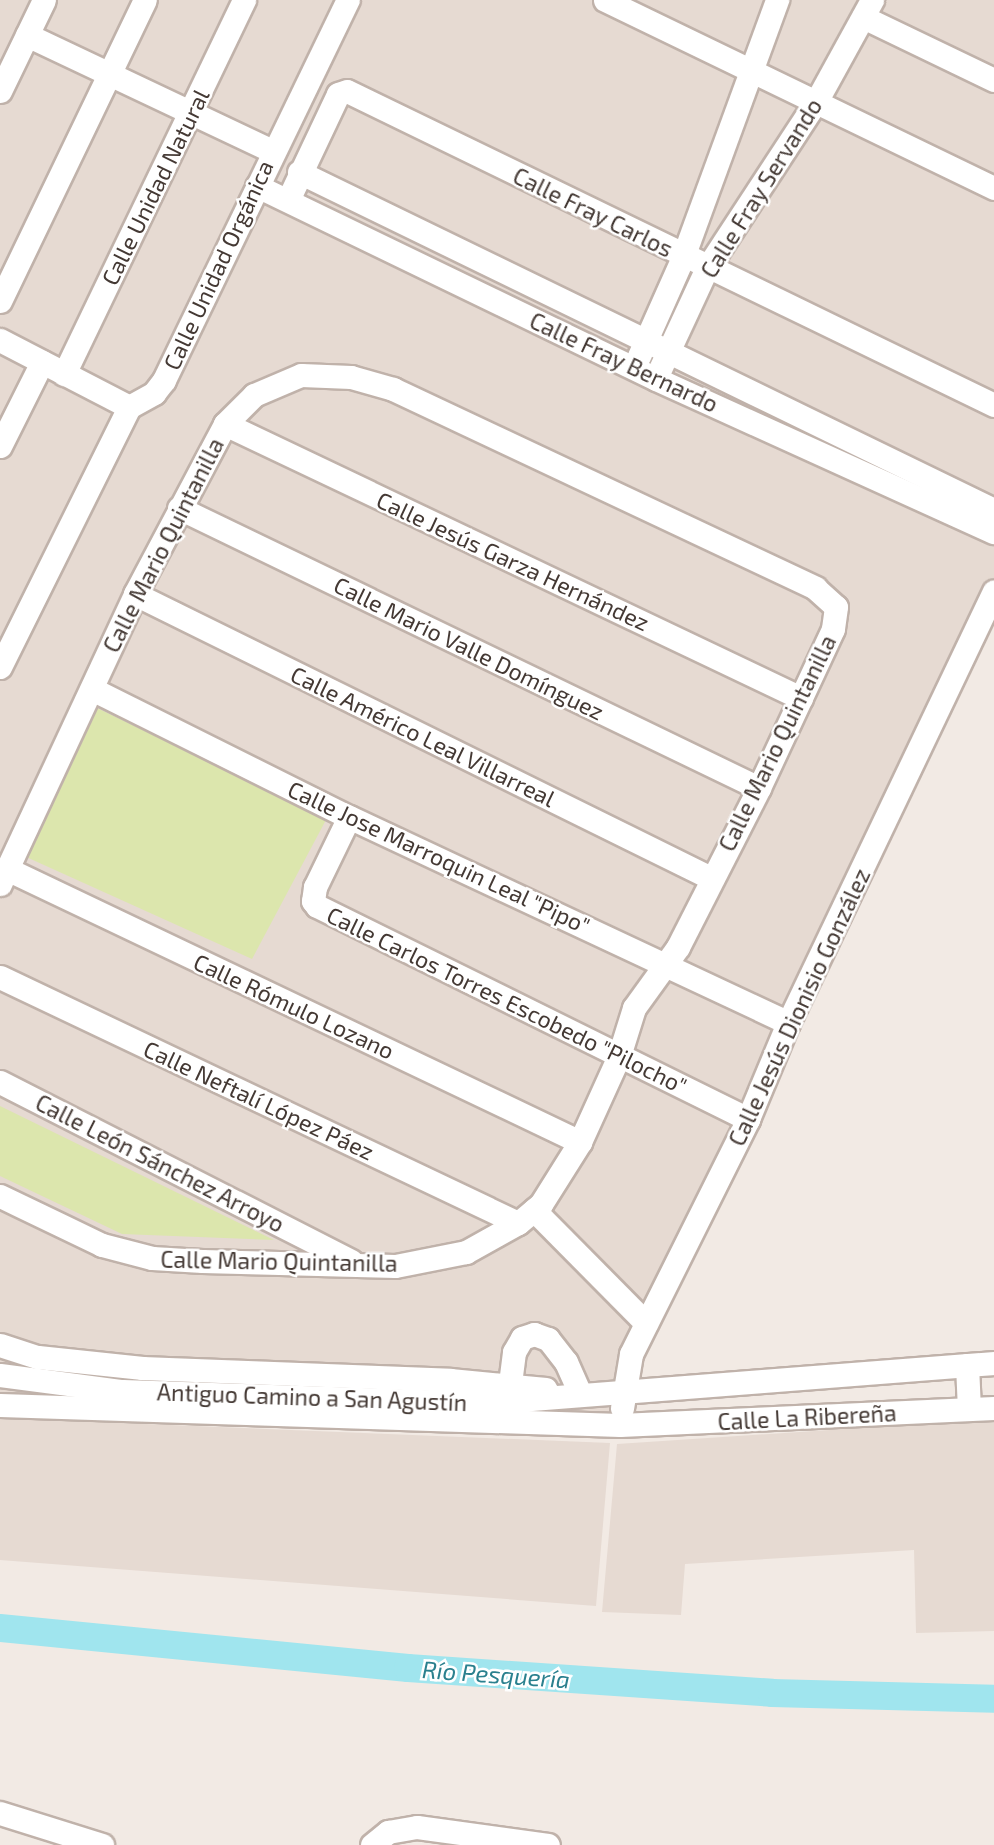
<!DOCTYPE html>
<meta charset="utf-8">
<style>
body{margin:0}
#map{position:relative;width:994px;height:1845px;overflow:hidden;background:#f2eae4;font-family:"Exo 2",sans-serif}
div>[style]{position:absolute}
[style*='--x']{left:calc(var(--x)*1px);top:calc(var(--y)*1px);width:calc(var(--w)*1px);rotate:calc(var(--a)*1deg)}
.residential>*{inset:0;background:#e6dad2}
.green>*{inset:0;background:#dce6ad}
.river>*{height:28px;margin:-14px;padding:0 14px;transform-origin:14px;border-radius:14px;background:#a0e5ee}
.roads{filter:drop-shadow(2px 0 #c0b2aa) drop-shadow(-2px 0 #c0b2aa) drop-shadow(0 2px #c0b2aa) drop-shadow(0 -2px #c0b2aa)}
.minor>*{height:23px;margin:-11.5px;padding:0 11.5px;transform-origin:11.5px;border-radius:11.5px;background:#fff}
span{translate:-50% -50%;white-space:nowrap;text-align:center;line-height:1.15;-webkit-text-stroke:5px #fff;paint-order:stroke}
.street-label{font-size:23px;color:#443934}
.water-label{font-size:24px;color:#2a808e;font-style:italic}
</style>
<div id="map">
<div class="residential">
<div style="clip-path:polygon(0 0,994px 0,994px 595px,631px 1350px,623px 1416px,0 1393px)"></div>
<div style="clip-path:polygon(0 1418px,610px 1443px,596px 1606px,0 1560px)"></div>
<div style="clip-path:polygon(994px 1419px,994px 1631px,916px 1633px,914px 1550px,685px 1564px,681px 1615px,602px 1612px,617px 1444px)"></div>
</div>
<div class="green">
<div style="clip-path:polygon(97px 708px,327px 818px,252px 959px,24px 856px)"></div>
<div style="clip-path:polygon(0 1106px,274px 1240px,122px 1234px,0 1176px)"></div>
</div>
<div class="river">
<div style="--x:0;--y:1628;--w:410;--a:5.6"></div>
<div style="--x:408;--y:1668;--w:365;--a:3.9"></div>
<div style="--x:772;--y:1693;--w:222;--a:1.5"></div>
</div>
<div class="roads">
<div class="minor">
<div style="--x:605;--y:0;--w:432;--a:25.8"></div>
<div style="--x:863;--y:17;--w:145;--a:25.7"></div>
<div style="--x:27;--y:35;--w:271;--a:25.3"></div>
<div style="--x:0;--y:91;--w:101;--a:-64.2"></div>
<div style="--x:299;--y:172;--w:773;--a:25.94"></div>
<div style="--x:257;--y:186;--w:443;--a:25.8"></div>
<div style="--x:656;--y:379;--w:371;--a:24.4"></div>
<div style="--x:288;--y:200;--w:117;--a:-64.7"></div>
<div style="--x:338;--y:94;--w:9;--a:-18"></div>
<div style="--x:347;--y:91;--w:719;--a:25.89"></div>
<div style="--x:0;--y:301;--w:334;--a:-64.3"></div>
<div style="--x:0;--y:340;--w:145;--a:27.4"></div>
<div style="--x:639;--y:356;--w:108;--a:-66"></div>
<div style="--x:683;--y:257;--w:274;--a:-69.9"></div>
<div style="--x:661;--y:367;--w:109;--a:-65.1"></div>
<div style="--x:707;--y:268;--w:201;--a:-56.8"></div>
<div style="--x:817;--y:100;--w:114;--a:-61.2"></div>
<div style="--x:64;--y:374;--w:415;--a:-64.3"></div>
<div style="--x:225;--y:424;--w:638;--a:25.44"></div>
<div style="--x:0;--y:446;--w:94;--a:-63.4"></div>
<div style="--x:179;--y:508;--w:644;--a:25.77"></div>
<div style="--x:135;--y:594;--w:642;--a:26.25"></div>
<div style="--x:0;--y:667;--w:290;--a:-63.6"></div>
<div style="--x:129;--y:407;--w:29;--a:-29"></div>
<div style="--x:154;--y:393;--w:16;--a:-52"></div>
<div style="--x:164;--y:380;--w:422;--a:-64.2"></div>
<div style="--x:92;--y:689;--w:287;--a:26.5"></div>
<div style="--x:349;--y:817;--w:485;--a:25.1"></div>
<div style="--x:349;--y:817;--w:78;--a:115.9"></div>
<div style="--x:315;--y:887;--w:14;--a:98"></div>
<div style="--x:313;--y:901;--w:6;--a:51"></div>
<div style="--x:317;--y:906;--w:481;--a:26.3"></div>
<div style="--x:7;--y:869;--w:635;--a:25.47"></div>
<div style="--x:0;--y:884;--w:320;--a:-65"></div>
<div style="--x:135;--y:594;--w:192;--a:-62.1"></div>
<div style="--x:225;--y:424;--w:41;--a:-45"></div>
<div style="--x:254;--y:395;--w:51;--a:-23.1"></div>
<div style="--x:301;--y:375;--w:50;--a:2.3"></div>
<div style="--x:351;--y:377;--w:44;--a:15.9"></div>
<div style="--x:393;--y:389;--w:467;--a:25.2"></div>
<div style="--x:815;--y:588;--w:28;--a:42"></div>
<div style="--x:836;--y:607;--w:22;--a:98"></div>
<div style="--x:833;--y:629;--w:175;--a:115"></div>
<div style="--x:759;--y:788;--w:178;--a:117"></div>
<div style="--x:678;--y:947;--w:75;--a:125.8"></div>
<div style="--x:634;--y:1008;--w:50;--a:107.4"></div>
<div style="--x:619;--y:1056;--w:94;--a:114.4"></div>
<div style="--x:580;--y:1142;--w:73;--a:122.2"></div>
<div style="--x:541;--y:1204;--w:30;--a:140"></div>
<div style="--x:518;--y:1223;--w:60;--a:150.9"></div>
<div style="--x:466;--y:1252;--w:72;--a:168.8"></div>
<div style="--x:395;--y:1266;--w:193;--a:-178.5"></div>
<div style="--x:202;--y:1261;--w:50;--a:-176.6"></div>
<div style="--x:152;--y:1258;--w:52;--a:-165.4"></div>
<div style="--x:102;--y:1245;--w:113;--a:-154.3"></div>
<div style="--x:0;--y:977;--w:573;--a:25.4"></div>
<div style="--x:0;--y:1082;--w:394;--a:27"></div>
<div style="--x:534;--y:1210;--w:159;--a:45.3"></div>
<div style="--x:0;--y:1345;--w:40;--a:18"></div>
<div style="--x:38;--y:1357;--w:105;--a:6"></div>
<div style="--x:142;--y:1368;--w:308;--a:2.2"></div>
<div style="--x:450;--y:1380;--w:96;--a:5.4"></div>
<div style="--x:967;--y:1365;--w:44;--a:87.4"></div>
<div style="--x:0;--y:1375;--w:123;--a:7.5"></div>
<div style="--x:122;--y:1391;--w:358;--a:1.9"></div>
<div style="--x:480;--y:1403;--w:516;--a:-4.45"></div>
<div style="--x:508;--y:1399;--w:47;--a:-82.7"></div>
<div style="--x:514;--y:1352;--w:16;--a:-60"></div>
<div style="--x:522;--y:1338;--w:13;--a:-18"></div>
<div style="--x:534;--y:1334;--w:15;--a:20"></div>
<div style="--x:548;--y:1339;--w:29;--a:52"></div>
<div style="--x:566;--y:1362;--w:34;--a:66"></div>
<div style="--x:0;--y:1405;--w:620;--a:1.85"></div>
<div style="--x:620;--y:1425;--w:374;--a:-2.6"></div>
<div style="--x:622;--y:1408;--w:55;--a:-80.5"></div>
<div style="--x:631;--y:1354;--w:263;--a:-63.5"></div>
<div style="--x:748;--y:1119;--w:104;--a:-67.4"></div>
<div style="--x:788;--y:1023;--w:478;--a:-64.5"></div>
<div style="--x:0;--y:1813;--w:107;--a:17.4"></div>
<div style="--x:372;--y:1845;--w:21;--a:-39"></div>
<div style="--x:388;--y:1832;--w:29;--a:-10"></div>
<div style="--x:417;--y:1827;--w:132;--a:7.8"></div>
</div>
</div>
<div class="street-label">
<span style="left:155px;top:187px;rotate:-64deg">Calle Unidad Natural</span>
<span style="left:761px;top:188px;rotate:-58deg">Calle Fray Servando</span>
<span style="left:593px;top:212px;rotate:26deg">Calle Fray Carlos</span>
<span style="left:218px;top:265px;rotate:-65deg">Calle Unidad Orgánica</span>
<span style="left:624px;top:362px;rotate:25deg">Calle Fray Bernardo</span>
<span style="left:163px;top:545px;rotate:-63deg">Calle Mario Quintanilla</span>
<span style="left:513px;top:561px;rotate:25deg">Calle Jesús Garza Hernández</span>
<span style="left:469px;top:648px;rotate:26deg">Calle Mario Valle Domínguez</span>
<span style="left:423px;top:736px;rotate:26deg">Calle Américo Leal Villarreal</span>
<span style="left:777px;top:743px;rotate:-64deg">Calle Mario Quintanilla</span>
<span style="left:439px;top:857px;rotate:25deg">Calle Jose Marroquin Leal "Pipo"</span>
<span style="left:507px;top:1000px;rotate:26deg">Calle Carlos Torres Escobedo "Pilocho"</span>
<span style="left:294px;top:1006px;rotate:25deg">Calle Rómulo Lozano</span>
<span style="left:799px;top:1007px;rotate:-65deg">Calle Jesús Dionisio González</span>
<span style="left:259px;top:1100px;rotate:25deg">Calle Neftalí López Páez</span>
<span style="left:160px;top:1163px;rotate:27deg">Calle León Sánchez Arroyo</span>
<span style="left:279px;top:1261px;rotate:1deg">Calle Mario Quintanilla</span>
<span style="left:312px;top:1397px;rotate:2deg">Antiguo Camino a San Agustín</span>
<span style="left:807px;top:1417px;rotate:-3deg">Calle La Ribereña</span>
</div>
<div class="water-label">
<span style="left:496px;top:1674px;rotate:4deg">Río Pesquería</span>
</div>
</div>
